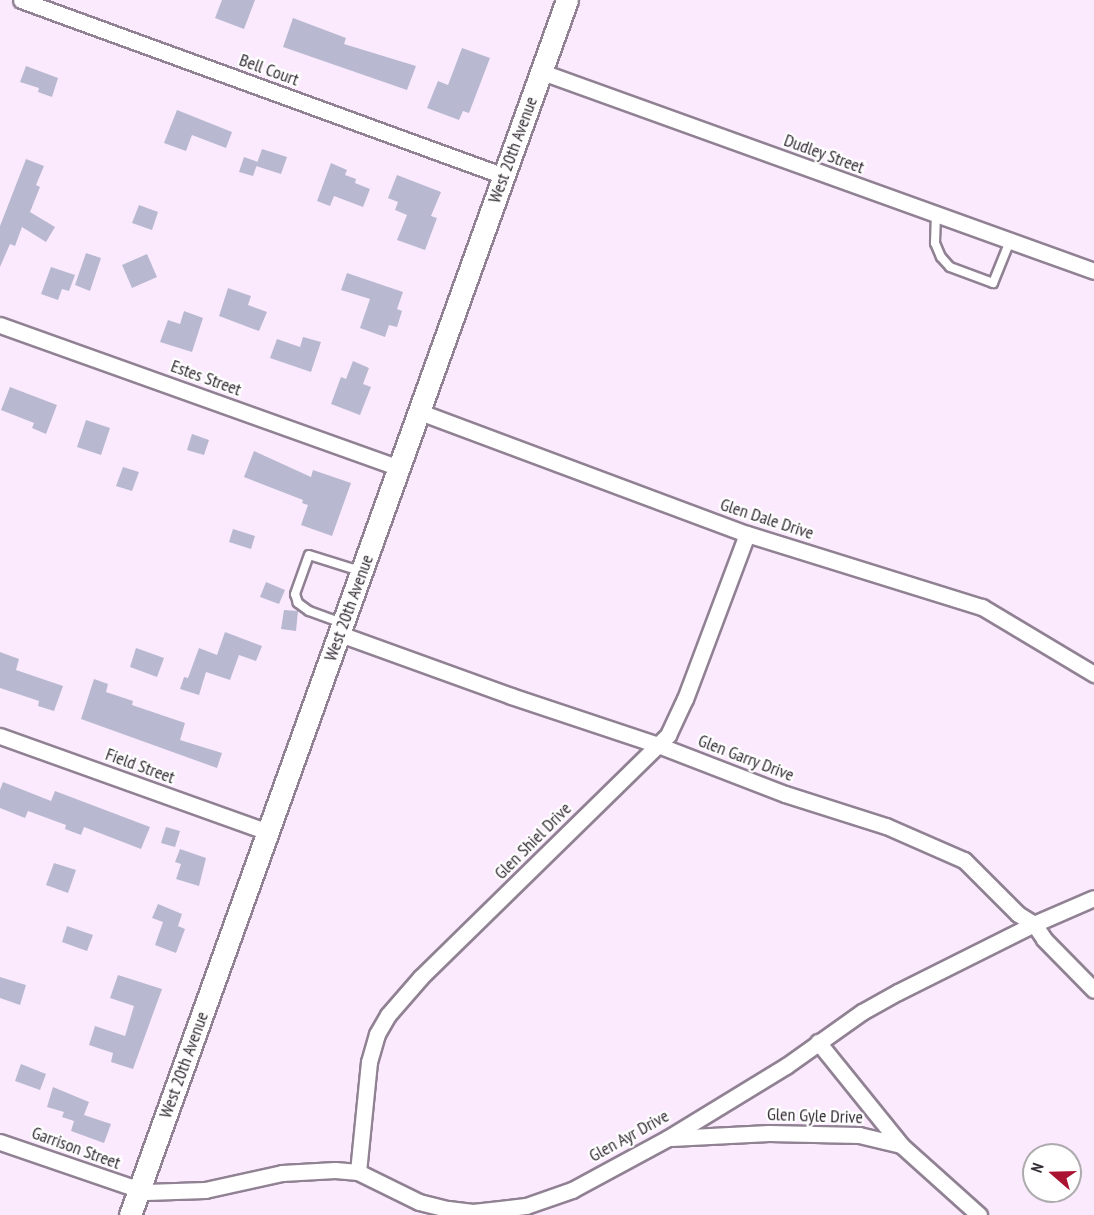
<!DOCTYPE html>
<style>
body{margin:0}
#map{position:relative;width:1094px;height:1215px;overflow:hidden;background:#fbeafe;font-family:"PT Sans Narrow",sans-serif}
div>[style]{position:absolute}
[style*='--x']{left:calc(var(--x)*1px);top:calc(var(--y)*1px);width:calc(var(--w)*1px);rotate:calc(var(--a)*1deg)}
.building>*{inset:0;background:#b8b9d0}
.roads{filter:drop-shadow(2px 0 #908193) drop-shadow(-2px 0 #908193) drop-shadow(0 2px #908193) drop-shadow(0 -2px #908193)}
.lane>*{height:8px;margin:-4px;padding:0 4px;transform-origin:4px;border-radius:4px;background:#fff}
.street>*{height:15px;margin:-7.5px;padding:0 7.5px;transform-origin:7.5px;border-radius:7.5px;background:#fff}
.secondary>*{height:21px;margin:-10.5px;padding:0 10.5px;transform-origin:10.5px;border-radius:10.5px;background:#fff}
span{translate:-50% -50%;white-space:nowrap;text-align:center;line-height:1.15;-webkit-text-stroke:4.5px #fff;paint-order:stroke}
.street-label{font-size:18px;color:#352e36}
.north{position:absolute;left:1022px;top:1143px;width:60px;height:60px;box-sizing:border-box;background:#fff;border:2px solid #aeabaf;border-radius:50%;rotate:290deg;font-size:16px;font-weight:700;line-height:24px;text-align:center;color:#352e36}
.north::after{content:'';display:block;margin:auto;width:21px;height:27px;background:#aa1332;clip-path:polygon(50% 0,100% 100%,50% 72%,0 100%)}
</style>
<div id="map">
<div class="building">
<div style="clip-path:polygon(222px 0,255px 0,244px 29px,215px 18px)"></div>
<div style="clip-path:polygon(293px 18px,346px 38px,344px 44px,416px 66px,407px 90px,283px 47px)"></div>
<div style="clip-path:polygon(462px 48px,490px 58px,469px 113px,463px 111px,459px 120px,427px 108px,438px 81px,448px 85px)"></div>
<div style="clip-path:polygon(26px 66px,58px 78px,52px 97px,38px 92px,39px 88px,20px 82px)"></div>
<div style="clip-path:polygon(177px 110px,232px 132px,226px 148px,192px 135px,186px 151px,164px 143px)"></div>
<div style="clip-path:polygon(262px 149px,287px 157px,281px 174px,256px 166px)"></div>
<div style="clip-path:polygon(244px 157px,258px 162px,253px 176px,239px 172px)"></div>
<div style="clip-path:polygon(26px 159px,44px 166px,36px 185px,40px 187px,30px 212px,55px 227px,46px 242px,22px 227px,15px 246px,10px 244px,0 267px,0 226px)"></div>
<div style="clip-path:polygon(331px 163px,347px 170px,345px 175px,356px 179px,355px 183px,370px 189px,363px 207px,334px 196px,330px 206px,317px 201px)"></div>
<div style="clip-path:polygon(397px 175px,441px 192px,431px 216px,437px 218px,425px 250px,397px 240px,407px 215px,395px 210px,398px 202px,388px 198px)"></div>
<div style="clip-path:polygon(139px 205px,158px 212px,152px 230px,132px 223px)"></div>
<div style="clip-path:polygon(86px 253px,101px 258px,90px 291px,75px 285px)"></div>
<div style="clip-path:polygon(147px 254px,157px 277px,132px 288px,122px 265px)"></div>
<div style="clip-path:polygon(51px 267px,75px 275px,69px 291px,62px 289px,58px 300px,41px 294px)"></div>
<div style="clip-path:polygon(347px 273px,403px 292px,397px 309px,402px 311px,397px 327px,389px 325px,385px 337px,360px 328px,370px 299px,341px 290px)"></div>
<div style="clip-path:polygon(228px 288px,251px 296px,248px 305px,267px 312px,259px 331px,219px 316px)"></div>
<div style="clip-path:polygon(184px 311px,203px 318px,192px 352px,160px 342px,168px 320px,180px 324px)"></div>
<div style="clip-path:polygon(303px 337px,321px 342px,311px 372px,270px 358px,277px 339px,300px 347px)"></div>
<div style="clip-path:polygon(353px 361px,369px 368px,363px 384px,371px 387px,360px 415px,331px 404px,341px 377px,346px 379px)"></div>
<div style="clip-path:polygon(10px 387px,57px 405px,46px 434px,32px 428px,34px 423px,1px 410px)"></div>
<div style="clip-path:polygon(86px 420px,110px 428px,101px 455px,77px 447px)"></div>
<div style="clip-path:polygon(192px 434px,209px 440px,204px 455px,187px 450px)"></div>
<div style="clip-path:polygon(254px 451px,311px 477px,313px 470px,351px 483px,332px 536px,301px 525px,308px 505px,302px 503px,303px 500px,244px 477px)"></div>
<div style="clip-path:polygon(123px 467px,139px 472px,132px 491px,116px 486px)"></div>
<div style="clip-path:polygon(233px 529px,255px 536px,251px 549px,229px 542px)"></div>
<div style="clip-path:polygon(266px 582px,285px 590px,279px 604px,260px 597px)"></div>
<div style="clip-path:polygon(284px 610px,298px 611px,296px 631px,281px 629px)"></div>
<div style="clip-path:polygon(225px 632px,262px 646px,256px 661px,239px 655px,230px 680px,206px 672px,199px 695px,180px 689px,184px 677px,188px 678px,199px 648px,217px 655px)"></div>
<div style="clip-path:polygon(136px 648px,164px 658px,157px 677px,130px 667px)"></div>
<div style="clip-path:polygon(0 652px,19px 659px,16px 670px,63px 686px,54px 711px,38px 706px,39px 701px,0 688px)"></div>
<div style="clip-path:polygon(94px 679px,108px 684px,106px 692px,133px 701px,132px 705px,185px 723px,180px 740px,222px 753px,217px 768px,81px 719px)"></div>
<div style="clip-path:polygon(3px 782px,51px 801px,55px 791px,150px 827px,141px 849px,84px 827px,81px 835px,65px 829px,66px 825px,28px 811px,25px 818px,0 808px,0 790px)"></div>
<div style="clip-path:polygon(166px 827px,180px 831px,175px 847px,161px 843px)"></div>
<div style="clip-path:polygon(180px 849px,206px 858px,199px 886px,176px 879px,181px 864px,175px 862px)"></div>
<div style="clip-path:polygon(54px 863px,76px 870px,68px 893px,46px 885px)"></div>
<div style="clip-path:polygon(158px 904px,182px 914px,178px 926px,185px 929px,176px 953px,155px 945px,163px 922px,152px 918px)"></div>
<div style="clip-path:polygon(67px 926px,93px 935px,87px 951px,62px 942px)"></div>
<div style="clip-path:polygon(118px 975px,162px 989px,133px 1069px,111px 1062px,113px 1053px,89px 1045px,95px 1026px,125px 1036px,134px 1006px,110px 998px)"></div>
<div style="clip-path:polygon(0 977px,26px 985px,20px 1005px,0 998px)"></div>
<div style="clip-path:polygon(21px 1064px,46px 1074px,40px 1090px,15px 1081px)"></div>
<div style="clip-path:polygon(53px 1087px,89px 1102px,84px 1115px,111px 1124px,104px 1143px,71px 1131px,74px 1121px,62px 1117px,64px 1112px,47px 1107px)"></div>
</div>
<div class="roads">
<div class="lane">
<div style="--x:936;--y:214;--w:29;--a:92"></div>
<div style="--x:935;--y:243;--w:15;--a:67"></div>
<div style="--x:941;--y:257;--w:13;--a:48"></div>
<div style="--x:950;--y:267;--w:46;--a:20.4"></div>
<div style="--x:993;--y:283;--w:45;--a:-68"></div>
<div style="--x:342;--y:623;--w:35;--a:-160"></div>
<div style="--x:309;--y:611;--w:14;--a:-144"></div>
<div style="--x:298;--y:603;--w:9;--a:-108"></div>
<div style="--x:295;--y:594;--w:41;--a:-70.3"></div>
<div style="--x:309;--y:555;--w:53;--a:17.4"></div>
</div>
<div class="street">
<div style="--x:21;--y:0;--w:514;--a:20.02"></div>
<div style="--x:542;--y:72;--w:587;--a:19.82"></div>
<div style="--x:0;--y:325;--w:425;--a:19.7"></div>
<div style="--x:420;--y:412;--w:349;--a:20.5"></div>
<div style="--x:747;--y:534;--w:246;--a:17.3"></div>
<div style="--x:982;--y:607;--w:131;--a:30.9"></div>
<div style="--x:340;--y:634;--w:182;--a:19.9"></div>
<div style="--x:511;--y:696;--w:155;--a:18.4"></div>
<div style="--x:658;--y:745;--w:136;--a:21.1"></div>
<div style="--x:785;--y:794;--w:106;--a:17.6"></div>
<div style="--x:886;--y:826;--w:85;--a:23.6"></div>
<div style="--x:964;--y:860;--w:76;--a:45"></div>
<div style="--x:1018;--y:914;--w:19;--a:32"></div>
<div style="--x:1034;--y:924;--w:18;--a:56"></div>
<div style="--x:1044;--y:939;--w:71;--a:45.6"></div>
<div style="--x:0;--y:736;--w:285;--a:19.7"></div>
<div style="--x:818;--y:1042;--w:132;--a:51.1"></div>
<div style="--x:901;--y:1145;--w:105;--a:41.9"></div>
<div style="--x:671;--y:1138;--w:98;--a:-2.9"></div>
<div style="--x:769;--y:1133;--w:90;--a:1.3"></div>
<div style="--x:859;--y:1135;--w:43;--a:13.4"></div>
<div style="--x:0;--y:1142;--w:154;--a:18.9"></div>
<div style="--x:146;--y:1192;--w:59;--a:-1.9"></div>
<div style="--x:205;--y:1190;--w:79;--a:-12.4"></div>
<div style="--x:282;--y:1173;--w:53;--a:-3.2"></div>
<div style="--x:335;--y:1170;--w:23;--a:5"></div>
<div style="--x:358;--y:1172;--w:68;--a:26.2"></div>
<div style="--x:419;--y:1202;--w:30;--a:14"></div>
<div style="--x:448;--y:1209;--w:25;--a:7"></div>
<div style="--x:473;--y:1212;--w:53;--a:-6.5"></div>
<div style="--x:526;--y:1206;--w:49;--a:-19.2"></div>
<div style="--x:572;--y:1190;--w:109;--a:-28.4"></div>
<div style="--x:668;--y:1138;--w:138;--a:-31.4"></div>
<div style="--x:786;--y:1066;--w:93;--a:-35.4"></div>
<div style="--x:862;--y:1012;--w:41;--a:-29.1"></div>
<div style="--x:898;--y:992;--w:152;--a:-26.6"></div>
<div style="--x:1034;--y:924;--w:65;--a:-23.4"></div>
<div style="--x:358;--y:1172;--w:111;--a:-84.3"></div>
<div style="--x:369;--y:1062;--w:29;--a:-74"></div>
<div style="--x:377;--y:1034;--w:22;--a:-60"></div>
<div style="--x:388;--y:1015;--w:50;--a:-49"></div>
<div style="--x:421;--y:977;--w:346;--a:-44.4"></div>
<div style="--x:668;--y:735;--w:40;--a:-65"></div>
<div style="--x:685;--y:699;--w:176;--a:-69.4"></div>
</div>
<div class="secondary">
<div style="--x:130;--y:1215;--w:1291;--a:-70.22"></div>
</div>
</div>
<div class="street-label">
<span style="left:269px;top:70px;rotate:20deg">Bell Court</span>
<span style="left:513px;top:150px;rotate:-70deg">West 20th Avenue</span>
<span style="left:824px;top:154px;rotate:20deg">Dudley Street</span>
<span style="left:206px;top:378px;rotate:20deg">Estes Street</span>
<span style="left:767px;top:519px;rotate:18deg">Glen Dale Drive</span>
<span style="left:349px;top:608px;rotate:-70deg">West 20th Avenue</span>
<span style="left:746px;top:758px;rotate:21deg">Glen Garry Drive</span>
<span style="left:140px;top:766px;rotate:20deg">Field Street</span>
<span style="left:533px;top:841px;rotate:-45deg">Glen Shiel Drive</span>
<span style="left:184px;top:1065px;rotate:-70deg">West 20th Avenue</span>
<span style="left:815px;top:1116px;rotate:2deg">Glen Gyle Drive</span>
<span style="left:629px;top:1136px;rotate:-29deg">Glen Ayr Drive</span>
<span style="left:76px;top:1148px;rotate:20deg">Garrison Street</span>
</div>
<div class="north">N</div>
</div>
